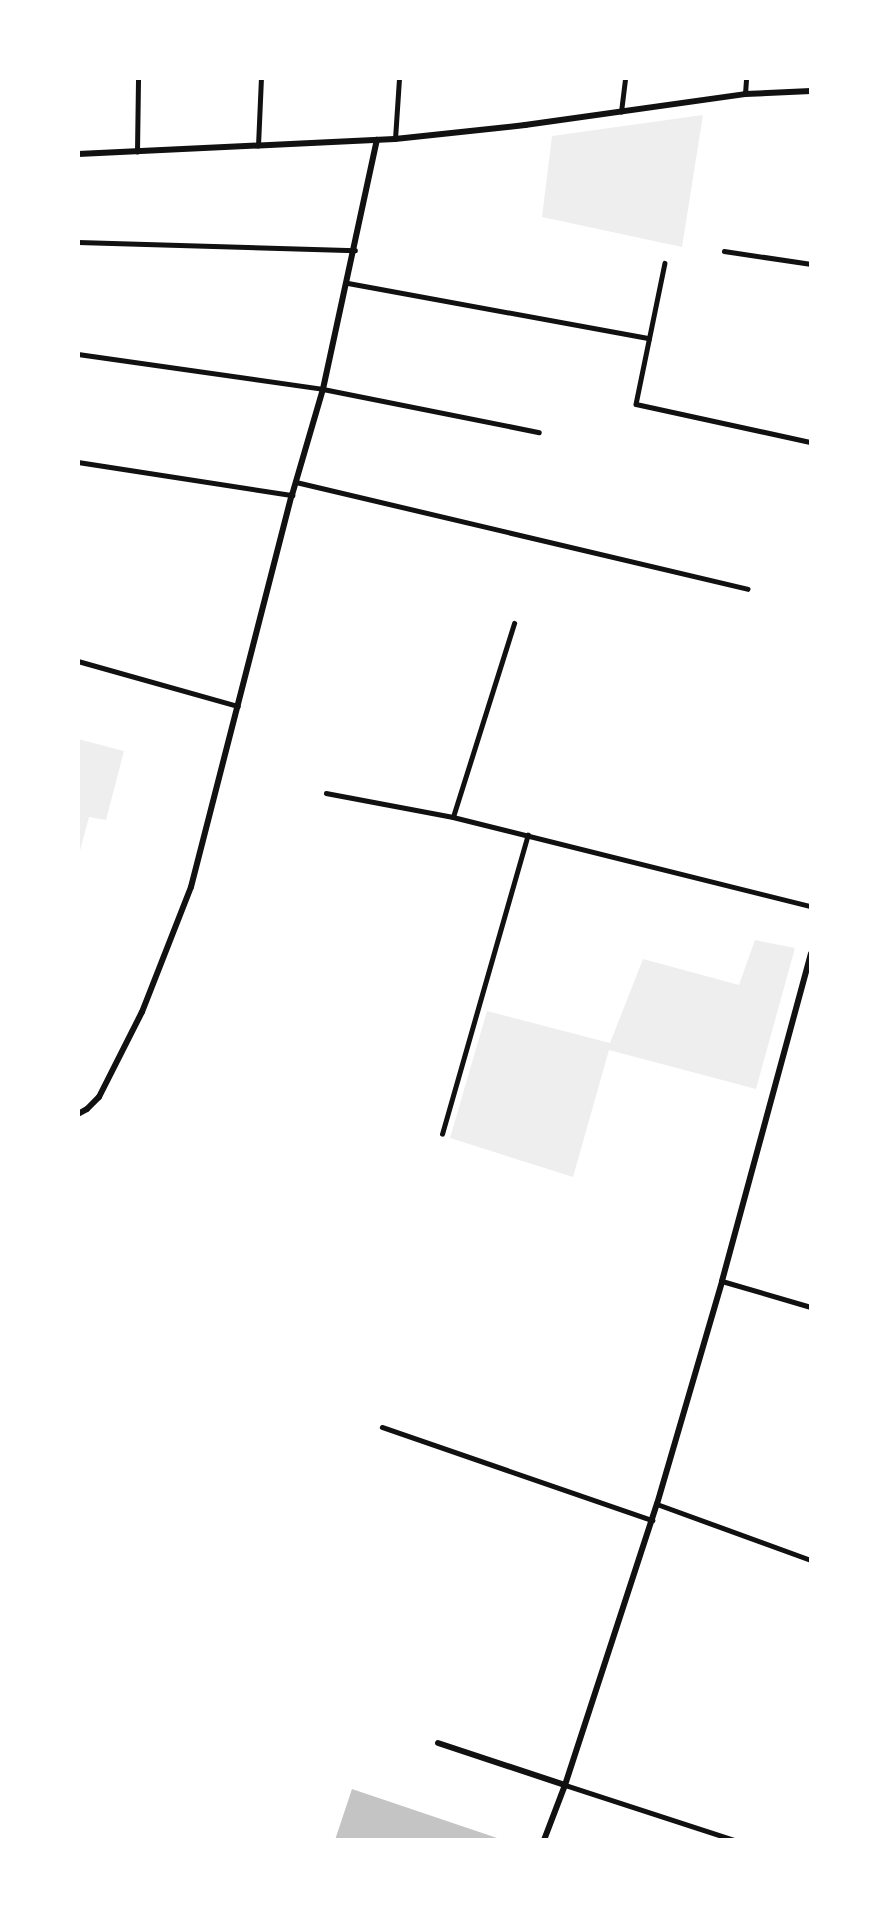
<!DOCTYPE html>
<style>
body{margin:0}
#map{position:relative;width:889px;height:1918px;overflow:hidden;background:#fff;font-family:"DM Sans",sans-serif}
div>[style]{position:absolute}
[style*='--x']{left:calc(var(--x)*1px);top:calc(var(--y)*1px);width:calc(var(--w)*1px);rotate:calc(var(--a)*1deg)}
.green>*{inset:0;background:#eee}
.building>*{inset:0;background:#c4c4c4}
.service>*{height:4.5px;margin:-2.25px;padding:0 2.25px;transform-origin:2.25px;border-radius:2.25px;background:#111}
.minor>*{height:6px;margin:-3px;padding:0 3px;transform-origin:3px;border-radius:3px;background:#111}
span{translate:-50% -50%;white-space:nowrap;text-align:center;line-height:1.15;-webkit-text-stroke:4.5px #fff;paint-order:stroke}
.frame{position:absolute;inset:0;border:80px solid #fff;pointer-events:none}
</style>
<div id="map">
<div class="green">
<div style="clip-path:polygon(703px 115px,682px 247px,542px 217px,552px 136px)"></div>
<div style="clip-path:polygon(78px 739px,124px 751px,106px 820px,89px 817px,78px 858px)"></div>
<div style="clip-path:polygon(755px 940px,795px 948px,756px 1089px,609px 1050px,573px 1177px,450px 1138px,487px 1011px,610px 1043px,643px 959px,739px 985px)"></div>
</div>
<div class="building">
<div style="clip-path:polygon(352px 1789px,503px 1840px,335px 1840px)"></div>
</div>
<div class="service">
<div style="--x:745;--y:94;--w:16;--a:-86"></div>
<div style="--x:621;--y:112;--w:34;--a:-83"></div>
<div style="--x:395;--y:139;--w:61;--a:-86.2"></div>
<div style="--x:258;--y:146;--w:68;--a:-87.5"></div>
<div style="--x:137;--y:152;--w:74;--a:-89.2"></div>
<div style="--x:78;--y:242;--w:277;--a:1.7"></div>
<div style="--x:724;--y:251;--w:88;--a:8.5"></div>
<div style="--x:665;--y:263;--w:144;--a:101.6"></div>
<div style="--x:636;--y:404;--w:179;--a:12.3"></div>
<div style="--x:348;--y:283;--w:306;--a:10.4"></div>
<div style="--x:78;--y:354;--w:247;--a:8.1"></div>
<div style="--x:323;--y:389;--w:220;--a:11.3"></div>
<div style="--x:78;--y:462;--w:217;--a:8.8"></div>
<div style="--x:296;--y:482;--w:464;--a:13.3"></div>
<div style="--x:78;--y:661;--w:166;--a:15.7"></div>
<div style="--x:326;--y:793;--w:129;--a:10.7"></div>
<div style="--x:453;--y:817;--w:369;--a:14"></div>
<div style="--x:453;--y:817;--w:203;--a:-72.5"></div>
<div style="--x:442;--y:1134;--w:311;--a:-74"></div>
<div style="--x:722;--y:1281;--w:93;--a:16.3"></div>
<div style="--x:382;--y:1427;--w:286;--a:19"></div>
<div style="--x:657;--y:1504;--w:164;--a:20"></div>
<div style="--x:565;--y:1785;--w:178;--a:18"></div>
</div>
<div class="minor">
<div style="--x:78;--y:154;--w:317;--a:-2.7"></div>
<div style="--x:395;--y:139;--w:131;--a:-6.1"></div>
<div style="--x:525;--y:125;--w:222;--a:-8"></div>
<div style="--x:745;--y:94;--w:66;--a:-2.6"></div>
<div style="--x:78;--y:1114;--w:10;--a:-29"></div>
<div style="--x:87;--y:1109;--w:17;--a:-45"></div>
<div style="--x:99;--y:1097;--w:95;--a:-63.2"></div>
<div style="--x:142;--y:1012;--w:134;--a:-68.6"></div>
<div style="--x:191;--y:887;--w:405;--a:-75.6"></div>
<div style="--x:292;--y:495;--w:110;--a:-73.7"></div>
<div style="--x:323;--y:389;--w:255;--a:-77.8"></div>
<div style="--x:438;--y:1743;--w:134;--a:18.3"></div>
<div style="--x:544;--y:1840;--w:59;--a:-69.1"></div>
<div style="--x:565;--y:1785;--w:296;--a:-71.9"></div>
<div style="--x:657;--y:1504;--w:232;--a:-73.7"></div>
<div style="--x:722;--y:1281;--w:339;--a:-74.8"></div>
</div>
<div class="frame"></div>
</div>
